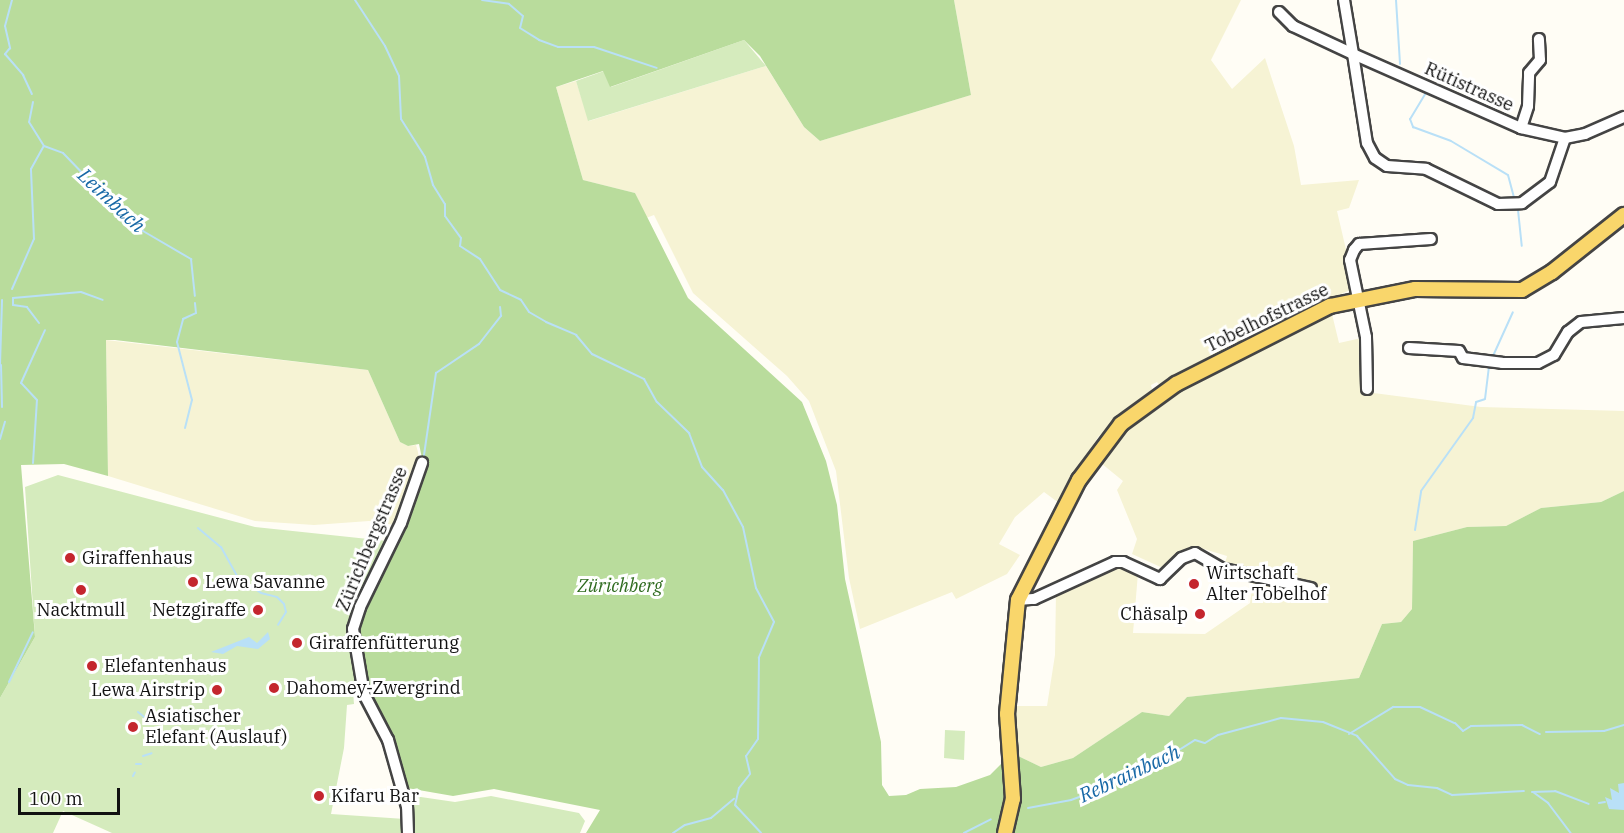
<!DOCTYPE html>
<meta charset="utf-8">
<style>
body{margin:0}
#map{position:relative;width:1624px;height:833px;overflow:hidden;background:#fffdf5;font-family:"IBM Plex Serif",serif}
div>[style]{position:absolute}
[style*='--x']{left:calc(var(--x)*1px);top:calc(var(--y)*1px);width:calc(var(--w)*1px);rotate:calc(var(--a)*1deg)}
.farmland>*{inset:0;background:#f6f3d4}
.green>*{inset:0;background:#d5ebbd}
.forest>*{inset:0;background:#b9dc9c}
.water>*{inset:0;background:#b9e0f7}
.stream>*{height:2px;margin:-1px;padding:0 1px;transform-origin:1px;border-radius:1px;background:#b9e0f7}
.roads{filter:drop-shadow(2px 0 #444) drop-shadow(-2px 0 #444) drop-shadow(0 2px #444) drop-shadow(0 -2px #444)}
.minor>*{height:10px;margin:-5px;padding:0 5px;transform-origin:5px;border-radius:5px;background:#fff}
.major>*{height:14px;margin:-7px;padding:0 7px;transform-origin:7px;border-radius:7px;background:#f9d66b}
.dots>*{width:16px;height:16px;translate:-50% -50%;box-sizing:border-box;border:3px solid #fff;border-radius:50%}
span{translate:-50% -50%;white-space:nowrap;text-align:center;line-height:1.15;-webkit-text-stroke:6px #fff;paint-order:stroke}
.street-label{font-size:18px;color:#111}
.poi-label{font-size:18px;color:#111}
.left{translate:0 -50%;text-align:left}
.right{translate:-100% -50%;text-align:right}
.park-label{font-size:18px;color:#2f6b1f;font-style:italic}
.water-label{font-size:20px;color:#1768a6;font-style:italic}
.scale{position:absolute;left:18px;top:788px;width:102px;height:27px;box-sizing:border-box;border:3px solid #111;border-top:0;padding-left:8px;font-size:18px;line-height:21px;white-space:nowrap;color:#111;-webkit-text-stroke:4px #fff;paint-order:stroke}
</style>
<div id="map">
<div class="farmland">
<div style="clip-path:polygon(954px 0,1241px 0,1211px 60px,1232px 89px,1265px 58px,1294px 146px,1301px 185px,1359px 180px,1349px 208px,1337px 211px,1355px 288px,1265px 326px,1160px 386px,1157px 382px,1151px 385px,1152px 389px,1098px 437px,1059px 503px,1044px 492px,1015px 517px,999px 544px,1020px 555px,1007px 574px,956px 599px,952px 592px,860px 629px,849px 578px,836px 471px,809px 401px,787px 376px,693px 293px,654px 215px,646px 218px,635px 193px,583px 180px,556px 87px,576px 81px,589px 121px,766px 66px,804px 127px,820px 141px,971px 95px)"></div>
<div style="clip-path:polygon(1331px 310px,1339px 343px,1366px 337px,1366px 392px,1481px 407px,1624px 411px,1624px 491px,1601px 502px,1541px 508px,1506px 526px,1467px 527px,1413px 541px,1412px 609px,1401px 622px,1382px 624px,1359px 678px,1187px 697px,1169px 716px,1142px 712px,1073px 758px,1041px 767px,1012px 753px,1015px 706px,1047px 706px,1055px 655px,1056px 592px,1111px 565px,1128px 566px,1138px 573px,1133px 633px,1205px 634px,1250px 603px,1253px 582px,1246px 581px,1247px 574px,1224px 567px,1227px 556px,1194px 546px,1178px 554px,1165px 569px,1132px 554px,1137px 539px,1117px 490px,1123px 481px,1096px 459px,1120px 430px,1181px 386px)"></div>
<div style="clip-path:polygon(106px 340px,368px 370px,400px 442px,408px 446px,416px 445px,418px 452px,419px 460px,395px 525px,369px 521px,314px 525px,255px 521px,108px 476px)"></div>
</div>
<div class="green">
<div style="clip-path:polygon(744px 40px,766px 66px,588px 121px,576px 81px,604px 71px,611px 87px)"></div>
<div style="clip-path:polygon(58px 475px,255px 527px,387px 541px,350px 628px,351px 659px,358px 687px,353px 692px,354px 704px,347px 705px,344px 748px,331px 814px,405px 819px,414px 796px,455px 802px,491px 796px,579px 813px,585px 821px,580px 833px,112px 833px,63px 811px,53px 833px,0 833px,0 698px,35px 637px,25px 487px)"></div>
<div style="clip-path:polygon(945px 730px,965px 731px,964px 760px,944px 758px)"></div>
</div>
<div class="forest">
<div style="clip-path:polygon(0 0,954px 0,971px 95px,820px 141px,804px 127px,760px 56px,744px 40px,610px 87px,603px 71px,556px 87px,583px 180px,635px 193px,688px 298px,802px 402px,826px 461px,837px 505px,845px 579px,881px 742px,882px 785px,889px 796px,906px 795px,920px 789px,956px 787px,990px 775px,1012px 753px,1041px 767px,1073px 758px,1142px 712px,1169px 716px,1187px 697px,1359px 678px,1382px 624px,1401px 622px,1412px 609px,1413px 541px,1467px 527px,1506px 526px,1541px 508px,1601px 502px,1624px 491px,1624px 833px,586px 833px,600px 810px,494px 789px,453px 796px,407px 788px,370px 702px,356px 629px,424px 468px,419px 444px,408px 446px,400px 442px,368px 370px,115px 340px,106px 340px,108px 476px,64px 464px,21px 465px,35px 637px,0 698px)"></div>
</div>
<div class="water">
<div style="clip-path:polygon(268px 632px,270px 639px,258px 649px,237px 646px,223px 654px,211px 652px,249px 637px,257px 643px)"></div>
<div style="clip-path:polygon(1624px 783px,1624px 810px,1609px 809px,1605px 797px,1612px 800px,1610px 788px,1619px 793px,1618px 784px)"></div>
</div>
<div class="stream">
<div style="--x:12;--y:0;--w:27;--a:105"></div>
<div style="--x:5;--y:26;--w:23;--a:77"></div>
<div style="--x:10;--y:48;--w:8;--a:130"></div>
<div style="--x:5;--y:54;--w:28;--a:49"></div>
<div style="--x:23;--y:75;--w:21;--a:65"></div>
<div style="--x:355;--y:0;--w:55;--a:56.9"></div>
<div style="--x:385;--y:46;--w:33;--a:65"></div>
<div style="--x:399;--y:76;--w:43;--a:87.3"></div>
<div style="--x:401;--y:119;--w:45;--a:57.7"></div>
<div style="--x:425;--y:157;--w:29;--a:74"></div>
<div style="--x:433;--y:185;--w:22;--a:58"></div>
<div style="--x:445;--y:204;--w:12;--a:90"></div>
<div style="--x:445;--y:216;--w:27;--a:54"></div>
<div style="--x:461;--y:238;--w:8;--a:97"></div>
<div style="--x:460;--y:246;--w:24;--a:33"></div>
<div style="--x:480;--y:259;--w:37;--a:57"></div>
<div style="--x:500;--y:290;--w:23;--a:25"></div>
<div style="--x:521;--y:300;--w:14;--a:56"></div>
<div style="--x:529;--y:312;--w:20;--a:30"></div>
<div style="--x:546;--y:322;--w:33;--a:23"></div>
<div style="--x:576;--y:335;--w:25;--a:50"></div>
<div style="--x:592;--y:354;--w:58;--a:25.7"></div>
<div style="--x:644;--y:379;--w:26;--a:61"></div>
<div style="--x:657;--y:402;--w:45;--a:44.1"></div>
<div style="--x:689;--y:433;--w:36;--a:69"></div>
<div style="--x:702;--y:467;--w:31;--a:48"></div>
<div style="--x:723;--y:490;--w:42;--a:61.6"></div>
<div style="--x:743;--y:527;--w:62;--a:78"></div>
<div style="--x:756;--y:588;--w:38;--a:62"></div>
<div style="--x:774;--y:622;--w:39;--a:113"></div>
<div style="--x:759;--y:658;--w:81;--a:90.7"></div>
<div style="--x:758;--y:739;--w:21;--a:125"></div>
<div style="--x:746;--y:756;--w:18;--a:77"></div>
<div style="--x:750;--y:774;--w:18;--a:128"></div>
<div style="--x:739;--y:788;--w:17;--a:103"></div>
<div style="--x:735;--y:805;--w:38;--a:47"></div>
<div style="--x:482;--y:0;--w:27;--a:8"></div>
<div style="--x:509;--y:4;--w:18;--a:41"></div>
<div style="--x:523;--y:16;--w:12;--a:104"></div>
<div style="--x:520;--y:28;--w:22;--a:32"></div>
<div style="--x:539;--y:40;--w:20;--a:20"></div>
<div style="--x:558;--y:47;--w:36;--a:0"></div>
<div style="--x:594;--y:47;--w:66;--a:18.4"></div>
<div style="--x:1396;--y:0;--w:64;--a:86.4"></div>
<div style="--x:1427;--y:91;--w:33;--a:121"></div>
<div style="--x:1410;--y:119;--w:9;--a:69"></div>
<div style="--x:1413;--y:127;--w:40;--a:20.2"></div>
<div style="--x:1451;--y:141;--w:66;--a:30.8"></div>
<div style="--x:1508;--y:175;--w:24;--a:75"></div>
<div style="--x:33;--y:102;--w:20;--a:101"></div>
<div style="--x:29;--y:122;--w:28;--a:58"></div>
<div style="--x:44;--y:146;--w:20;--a:20"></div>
<div style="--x:63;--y:153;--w:82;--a:46"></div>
<div style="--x:120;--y:212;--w:12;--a:14"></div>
<div style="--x:132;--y:215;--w:19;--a:55"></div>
<div style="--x:143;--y:231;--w:56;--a:30.3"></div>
<div style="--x:191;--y:259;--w:37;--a:84"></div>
<div style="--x:1518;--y:210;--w:36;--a:84"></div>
<div style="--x:12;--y:289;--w:55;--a:-66.3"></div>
<div style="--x:34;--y:239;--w:70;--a:-92.5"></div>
<div style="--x:31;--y:169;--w:26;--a:-61"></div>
<div style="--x:39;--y:323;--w:20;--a:-127"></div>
<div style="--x:27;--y:307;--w:14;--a:-172"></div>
<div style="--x:13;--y:305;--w:7;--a:-90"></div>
<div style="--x:13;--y:298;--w:68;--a:-5"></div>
<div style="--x:81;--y:292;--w:23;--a:20"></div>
<div style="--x:1493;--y:356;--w:48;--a:-65.6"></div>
<div style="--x:0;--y:365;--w:65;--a:-88.2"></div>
<div style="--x:1;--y:365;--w:42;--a:88.6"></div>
<div style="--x:185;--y:428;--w:29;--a:-76"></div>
<div style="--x:192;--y:400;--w:60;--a:-104.5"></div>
<div style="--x:177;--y:342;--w:24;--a:-75"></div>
<div style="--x:183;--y:319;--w:14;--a:-25"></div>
<div style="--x:196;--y:313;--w:10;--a:-96"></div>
<div style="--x:0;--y:439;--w:18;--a:-74"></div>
<div style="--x:424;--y:455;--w:83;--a:-81.7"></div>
<div style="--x:436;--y:373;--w:52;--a:-34"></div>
<div style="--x:479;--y:344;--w:36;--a:-52"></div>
<div style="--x:501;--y:316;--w:9;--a:-96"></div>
<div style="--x:33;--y:463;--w:63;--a:-86.4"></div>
<div style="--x:37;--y:400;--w:23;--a:-133"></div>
<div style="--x:21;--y:383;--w:58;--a:-65.6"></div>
<div style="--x:198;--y:528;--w:30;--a:40"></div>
<div style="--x:221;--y:547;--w:37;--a:61"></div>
<div style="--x:239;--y:579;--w:26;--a:32"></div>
<div style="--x:261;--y:593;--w:16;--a:14"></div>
<div style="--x:277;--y:597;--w:10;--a:45"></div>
<div style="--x:284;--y:604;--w:8;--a:76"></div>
<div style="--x:286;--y:612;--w:15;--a:122"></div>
<div style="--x:1415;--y:530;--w:39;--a:-81"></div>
<div style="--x:1421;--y:491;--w:90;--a:-54.5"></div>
<div style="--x:1473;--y:418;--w:16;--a:-79"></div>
<div style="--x:1476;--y:402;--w:9;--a:-18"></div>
<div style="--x:1485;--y:399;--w:32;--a:-83"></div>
<div style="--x:9;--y:682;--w:55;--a:-64.4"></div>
<div style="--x:138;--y:712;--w:14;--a:39"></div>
<div style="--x:1546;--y:732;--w:58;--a:-1"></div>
<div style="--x:1604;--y:731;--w:21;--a:-17"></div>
<div style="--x:1349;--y:734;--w:52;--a:-31.5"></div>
<div style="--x:1393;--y:707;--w:27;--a:0"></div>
<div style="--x:1420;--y:707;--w:38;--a:25"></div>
<div style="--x:1455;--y:723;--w:11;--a:45"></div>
<div style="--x:1463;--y:731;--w:9;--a:-32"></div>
<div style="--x:1471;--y:726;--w:51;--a:-1.1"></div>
<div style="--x:1522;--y:725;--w:20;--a:27"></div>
<div style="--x:143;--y:756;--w:9;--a:-18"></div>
<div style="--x:136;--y:764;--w:5;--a:0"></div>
<div style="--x:133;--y:776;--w:4;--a:-63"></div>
<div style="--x:1532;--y:792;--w:23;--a:-2"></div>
<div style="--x:1555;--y:791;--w:36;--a:21"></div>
<div style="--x:1533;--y:792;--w:19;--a:36"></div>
<div style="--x:1548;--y:803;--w:38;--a:53"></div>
<div style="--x:1599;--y:803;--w:6;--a:-9"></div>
<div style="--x:1028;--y:808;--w:44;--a:-10.5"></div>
<div style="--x:1071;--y:800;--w:37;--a:-20"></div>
<div style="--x:1106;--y:787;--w:36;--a:-32"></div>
<div style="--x:1136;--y:768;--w:37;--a:-20"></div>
<div style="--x:1171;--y:755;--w:28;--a:-32"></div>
<div style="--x:1195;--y:740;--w:10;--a:17"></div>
<div style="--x:1205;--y:743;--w:15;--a:-32"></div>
<div style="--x:1218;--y:735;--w:65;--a:-15.1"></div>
<div style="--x:1281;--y:718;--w:42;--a:5.4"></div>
<div style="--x:1323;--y:722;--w:37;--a:22"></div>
<div style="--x:1357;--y:736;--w:57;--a:48.5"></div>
<div style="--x:1395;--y:779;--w:14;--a:25"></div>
<div style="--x:1408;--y:785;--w:29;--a:6"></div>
<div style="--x:1437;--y:788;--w:17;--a:25"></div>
<div style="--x:1452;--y:795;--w:72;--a:-3.2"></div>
<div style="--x:673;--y:833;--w:14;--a:-34"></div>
<div style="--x:685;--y:825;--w:27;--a:-15"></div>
<div style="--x:711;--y:818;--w:30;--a:-40"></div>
<div style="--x:964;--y:833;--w:30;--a:-27"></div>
</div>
<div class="roads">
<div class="minor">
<div style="--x:1344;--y:0;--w:55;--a:80.5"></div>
<div style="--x:1353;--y:54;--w:184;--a:23.8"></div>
<div style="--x:1521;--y:128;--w:45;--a:12.8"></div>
<div style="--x:1565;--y:138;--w:20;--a:-11"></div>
<div style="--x:1585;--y:134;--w:43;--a:-23.6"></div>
<div style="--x:1279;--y:12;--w:20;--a:45"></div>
<div style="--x:1293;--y:26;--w:66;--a:25"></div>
<div style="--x:1353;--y:54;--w:90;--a:81.1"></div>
<div style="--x:1367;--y:143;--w:17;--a:62"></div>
<div style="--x:1375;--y:158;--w:14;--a:34"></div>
<div style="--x:1387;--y:166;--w:39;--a:4"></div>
<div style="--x:1426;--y:169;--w:80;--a:25.9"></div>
<div style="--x:1498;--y:204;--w:24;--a:-2"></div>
<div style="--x:1522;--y:203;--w:35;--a:-37"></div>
<div style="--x:1550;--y:182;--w:46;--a:-71.2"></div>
<div style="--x:1521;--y:128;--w:23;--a:-72"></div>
<div style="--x:1528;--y:106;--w:33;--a:-88"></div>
<div style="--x:1529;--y:73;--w:17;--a:-50"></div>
<div style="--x:1540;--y:60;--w:21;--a:-93"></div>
<div style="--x:1409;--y:348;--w:50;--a:3.4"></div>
<div style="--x:1459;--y:351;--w:8;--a:60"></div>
<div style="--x:1463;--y:358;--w:39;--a:7"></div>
<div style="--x:1502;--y:363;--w:36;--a:0"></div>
<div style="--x:1538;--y:363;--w:18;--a:-27"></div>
<div style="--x:1554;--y:355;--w:27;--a:-59"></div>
<div style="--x:1568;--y:332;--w:16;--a:-38"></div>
<div style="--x:1581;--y:322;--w:43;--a:-5.3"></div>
<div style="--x:1367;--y:389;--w:52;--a:-91.1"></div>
<div style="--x:1366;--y:337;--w:79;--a:-101.7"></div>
<div style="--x:1350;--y:260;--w:11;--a:-68"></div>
<div style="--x:1354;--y:250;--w:8;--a:-50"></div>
<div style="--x:1359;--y:244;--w:72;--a:-4"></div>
<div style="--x:1018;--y:600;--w:16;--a:-4"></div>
<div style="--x:1034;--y:599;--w:89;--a:-24.6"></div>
<div style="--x:1115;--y:562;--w:8;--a:0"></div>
<div style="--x:1123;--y:562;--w:41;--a:24.7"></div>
<div style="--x:1160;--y:579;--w:30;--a:-44"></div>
<div style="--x:1182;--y:558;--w:14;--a:-21"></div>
<div style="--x:1195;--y:553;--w:32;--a:30"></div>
<div style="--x:1223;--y:569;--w:90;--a:12.2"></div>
<div style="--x:408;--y:833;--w:26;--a:-92"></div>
<div style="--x:407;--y:807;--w:70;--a:-105.8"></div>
<div style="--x:388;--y:740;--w:52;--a:-117.6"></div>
<div style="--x:364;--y:694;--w:66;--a:-99.6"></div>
<div style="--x:353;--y:629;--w:23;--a:-72"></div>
<div style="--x:360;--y:607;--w:93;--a:-64"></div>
<div style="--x:401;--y:523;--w:64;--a:-70.7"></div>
</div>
<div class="major">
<div style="--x:1005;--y:833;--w:35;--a:-77"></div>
<div style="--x:1013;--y:799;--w:85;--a:-94"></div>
<div style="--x:1007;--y:714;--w:115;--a:-84.5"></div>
<div style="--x:1018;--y:600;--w:135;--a:-63.1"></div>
<div style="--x:1079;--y:480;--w:70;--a:-53.1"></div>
<div style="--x:1121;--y:424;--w:68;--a:-36"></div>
<div style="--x:1176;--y:384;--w:173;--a:-26.9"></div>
<div style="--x:1330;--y:306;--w:87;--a:-11.3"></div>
<div style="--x:1415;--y:289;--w:107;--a:0.5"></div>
<div style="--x:1522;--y:290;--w:35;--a:-31"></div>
<div style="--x:1552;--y:272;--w:92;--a:-38.4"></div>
</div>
</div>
<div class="dots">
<div style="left:70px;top:558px;background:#c4262e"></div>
<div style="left:193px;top:582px;background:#c4262e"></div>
<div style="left:1194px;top:584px;background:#c4262e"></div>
<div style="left:81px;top:590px;background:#c4262e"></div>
<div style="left:258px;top:610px;background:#c4262e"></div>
<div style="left:1200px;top:614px;background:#c4262e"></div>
<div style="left:297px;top:643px;background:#c4262e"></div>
<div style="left:92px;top:666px;background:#c4262e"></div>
<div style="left:274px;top:688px;background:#c4262e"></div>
<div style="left:217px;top:690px;background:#c4262e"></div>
<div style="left:133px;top:727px;background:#c4262e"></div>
<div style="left:319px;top:796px;background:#c4262e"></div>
</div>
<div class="street-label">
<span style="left:1469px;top:87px;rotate:24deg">Rütistrasse</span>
<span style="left:1267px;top:318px;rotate:-26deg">Tobelhofstrasse</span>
<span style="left:372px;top:539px;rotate:-67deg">Zürichbergstrasse</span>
</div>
<div class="poi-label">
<span class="left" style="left:82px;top:558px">Giraffenhaus</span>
<span class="left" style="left:1206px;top:584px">Wirtschaft<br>Alter Tobelhof</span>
<span class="left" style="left:205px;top:582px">Lewa Savanne</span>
<span style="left:81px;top:610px">Nacktmull</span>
<span class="right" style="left:246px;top:610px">Netzgiraffe</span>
<span class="right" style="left:1188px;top:614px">Chäsalp</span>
<span class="left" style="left:309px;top:643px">Giraffenfütterung</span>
<span class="left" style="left:104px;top:666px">Elefantenhaus</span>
<span class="left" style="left:286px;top:688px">Dahomey-Zwergrind</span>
<span class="right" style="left:205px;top:690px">Lewa Airstrip</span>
<span class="left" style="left:145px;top:727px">Asiatischer<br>Elefant (Auslauf)</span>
<span class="left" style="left:331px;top:796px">Kifaru Bar</span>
</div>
<div class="park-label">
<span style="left:620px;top:586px">Zürichberg</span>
</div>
<div class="water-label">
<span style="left:112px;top:200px;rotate:43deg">Leimbach</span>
<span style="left:1129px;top:773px;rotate:-25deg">Rebrainbach</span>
</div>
<div class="scale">100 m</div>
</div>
